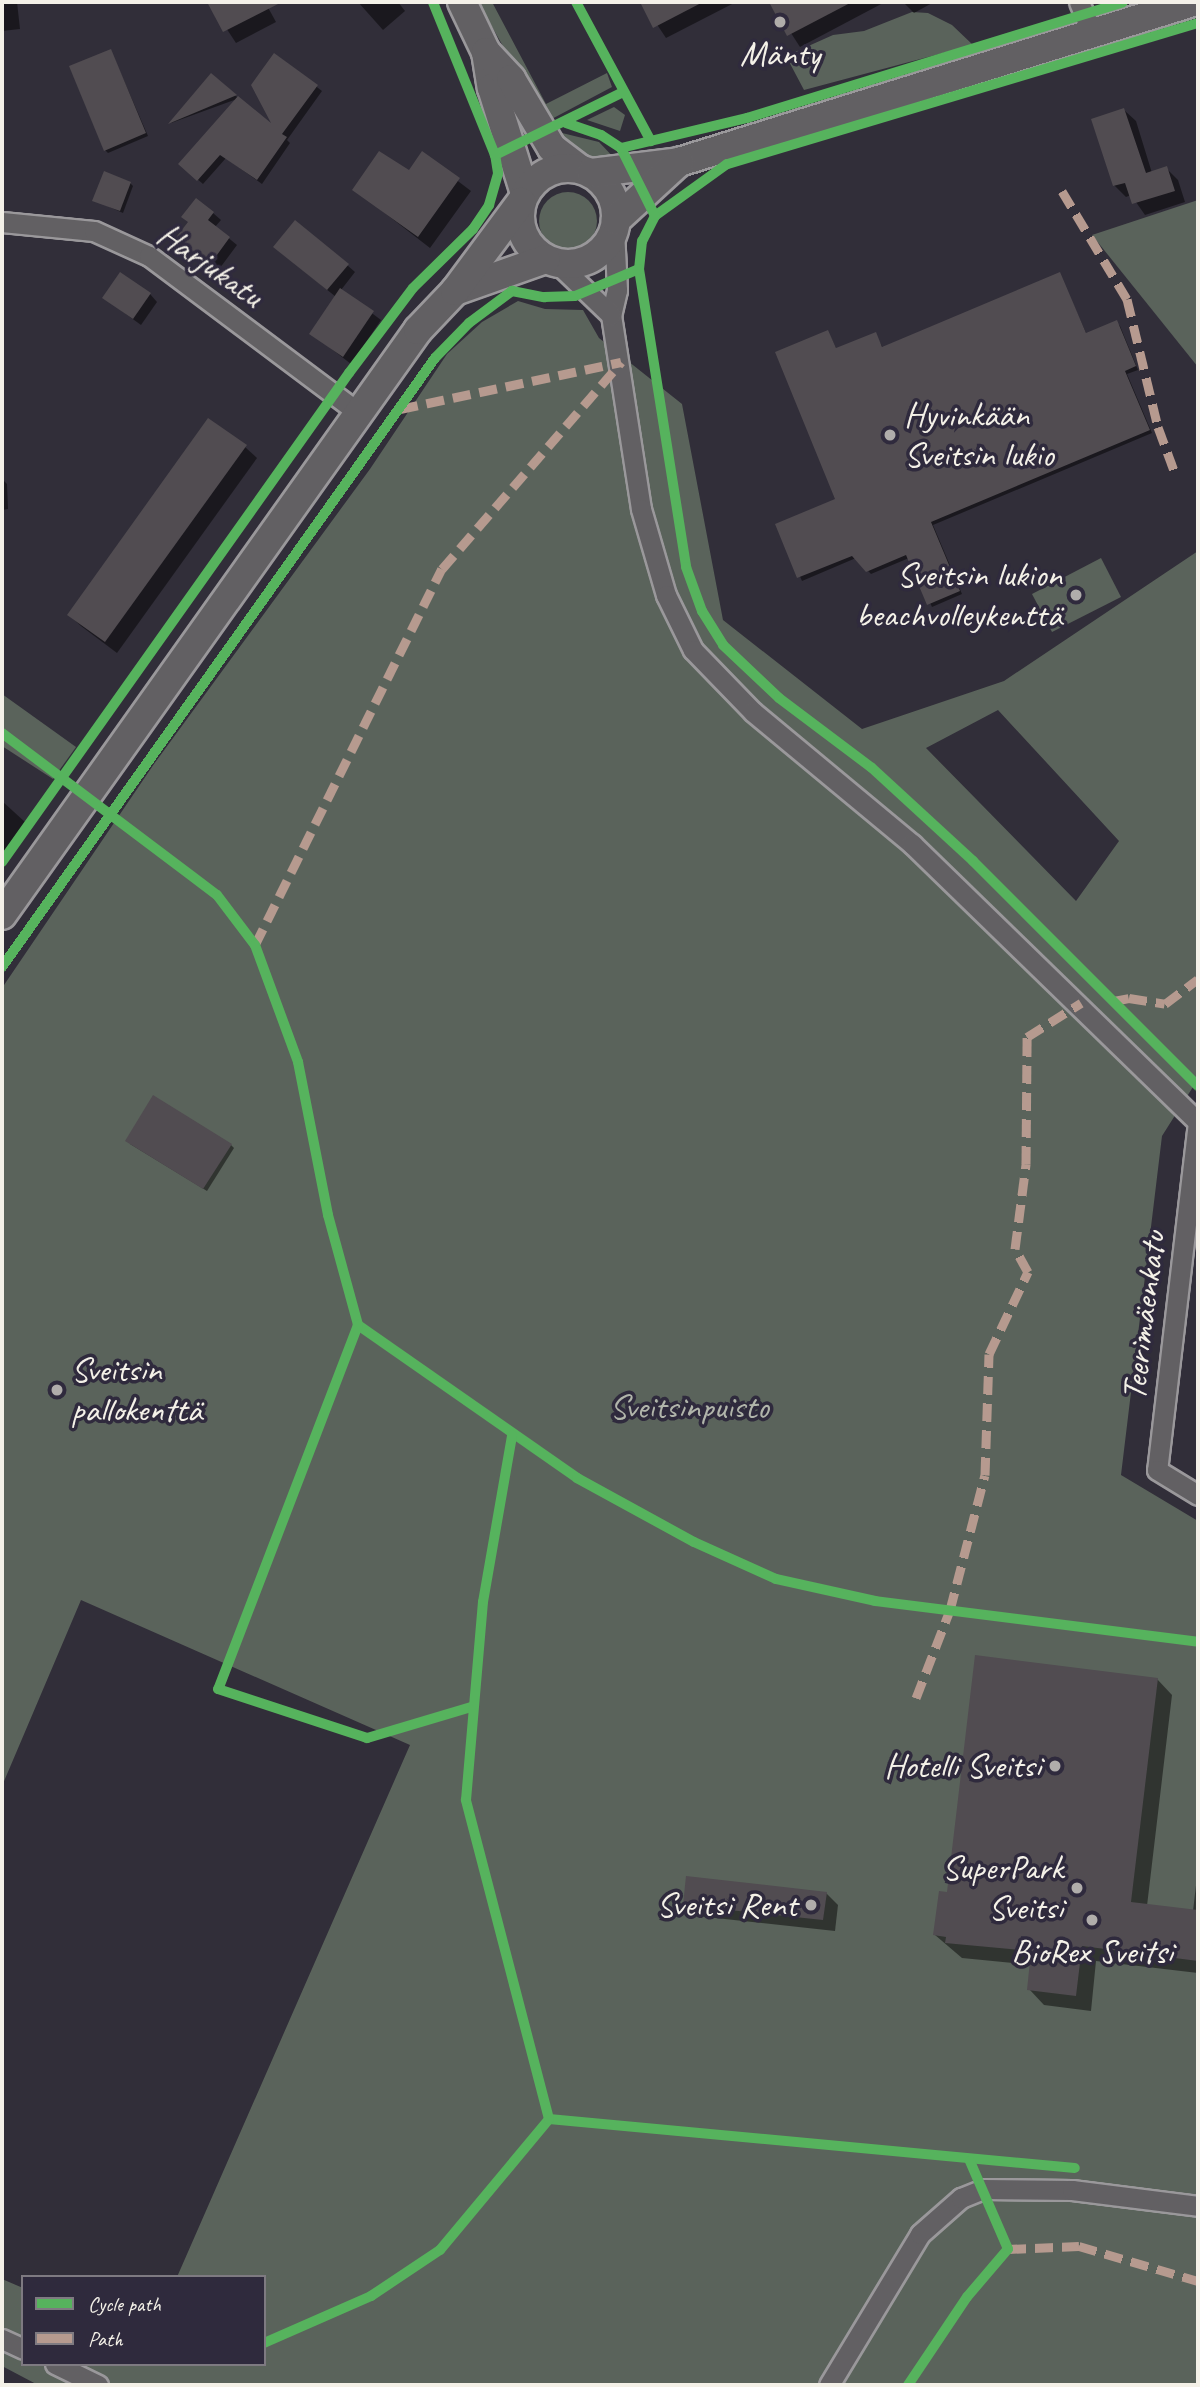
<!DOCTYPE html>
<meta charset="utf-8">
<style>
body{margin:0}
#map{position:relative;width:1200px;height:2387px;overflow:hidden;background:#312e39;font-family:Caveat,sans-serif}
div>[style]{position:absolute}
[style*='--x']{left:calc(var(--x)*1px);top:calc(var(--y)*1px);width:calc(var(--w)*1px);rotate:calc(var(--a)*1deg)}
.green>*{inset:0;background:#5a635b}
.round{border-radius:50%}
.shadow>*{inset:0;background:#0007}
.building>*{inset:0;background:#514c51}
.roads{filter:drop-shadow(2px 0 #9a989b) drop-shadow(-2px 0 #9a989b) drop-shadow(0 2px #9a989b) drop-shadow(0 -2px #9a989b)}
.street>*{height:19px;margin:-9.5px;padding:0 9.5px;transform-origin:9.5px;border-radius:9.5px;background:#626063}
.secondary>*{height:28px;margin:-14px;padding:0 14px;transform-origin:14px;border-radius:14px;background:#626063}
.secondary>.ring{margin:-14px;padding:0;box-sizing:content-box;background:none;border:28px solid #626063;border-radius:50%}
.quiet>*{height:9px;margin-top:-4.5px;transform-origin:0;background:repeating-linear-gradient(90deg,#b69a8f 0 18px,transparent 0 27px)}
.cycleway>*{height:10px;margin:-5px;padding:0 5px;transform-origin:5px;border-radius:5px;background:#56b35d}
.dots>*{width:19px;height:19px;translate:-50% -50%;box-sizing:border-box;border:4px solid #2f2a3d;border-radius:50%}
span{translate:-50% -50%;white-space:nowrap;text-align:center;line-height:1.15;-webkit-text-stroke:7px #2f2a3d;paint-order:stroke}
.poi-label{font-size:35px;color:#f4f1e8}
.left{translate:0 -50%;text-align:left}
.right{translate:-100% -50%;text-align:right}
.street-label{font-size:35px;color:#f4f1e8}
.park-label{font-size:35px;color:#b1b5ab}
.frame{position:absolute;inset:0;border:4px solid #f4f1e8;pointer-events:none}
.legend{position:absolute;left:21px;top:2275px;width:245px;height:91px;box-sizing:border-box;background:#2f2a3d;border:2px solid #7e7a81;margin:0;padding:9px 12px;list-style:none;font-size:21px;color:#f4f1e8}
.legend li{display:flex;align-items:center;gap:14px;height:35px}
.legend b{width:35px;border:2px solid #7e7a81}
</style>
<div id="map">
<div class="green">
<div style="clip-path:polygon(478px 2px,492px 2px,546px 104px,607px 73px,612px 87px,546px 122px)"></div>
<div style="clip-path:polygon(912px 12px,928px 13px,952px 25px,973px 45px,804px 90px,786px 56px,833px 35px,864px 31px)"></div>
<div style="clip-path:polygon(614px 107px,625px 115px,620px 131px,587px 120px)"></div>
<div style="clip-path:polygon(562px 133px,599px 142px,616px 160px,585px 159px,555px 136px)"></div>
<div class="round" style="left:539px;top:192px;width:58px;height:58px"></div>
<div style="clip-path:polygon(1198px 200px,1198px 367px,1092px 235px)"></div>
<div style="clip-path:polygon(evenodd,518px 301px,545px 309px,583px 310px,599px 338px,682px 404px,723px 620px,862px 729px,1004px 681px,1198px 551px,1198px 1079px,1162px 1136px,1121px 1475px,1198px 1521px,1198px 2385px,38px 2385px,2px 2366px,2px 2279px,23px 2288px,23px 2364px,264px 2364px,264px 2277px,177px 2277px,410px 1745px,81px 1600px,2px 1786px,2px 988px,154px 764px,370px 469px,447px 354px,482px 322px,518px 301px,998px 710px,1119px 841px,1076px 901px,926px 748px,998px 710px)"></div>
<div style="clip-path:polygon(1101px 558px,1121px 597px,1052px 632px,1032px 594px)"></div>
<div style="clip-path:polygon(2px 694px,76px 747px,53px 779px,2px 746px)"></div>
</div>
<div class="shadow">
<div style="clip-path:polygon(2px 2px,17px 2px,20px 29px,2px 31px)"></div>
<div style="clip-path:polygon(209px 2px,265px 2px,276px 22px,236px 43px)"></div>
<div style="clip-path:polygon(358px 2px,398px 2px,405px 11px,383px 30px)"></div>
<div style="clip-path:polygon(642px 2px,736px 2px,666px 38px)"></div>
<div style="clip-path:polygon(771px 2px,885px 2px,800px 47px)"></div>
<div style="clip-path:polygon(903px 2px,934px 2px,914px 13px)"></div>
<div style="clip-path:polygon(111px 51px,148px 136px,108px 153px,105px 150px)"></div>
<div style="clip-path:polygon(275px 55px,322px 91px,287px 140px,290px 143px,262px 184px,226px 158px,203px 184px,180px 164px,237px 99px,171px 123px,211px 75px,276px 130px)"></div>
<div style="clip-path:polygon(1124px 110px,1136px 121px,1152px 173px,1166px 168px,1178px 180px,1185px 202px,1145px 215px,1131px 195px,1126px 197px,1114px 185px)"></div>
<div style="clip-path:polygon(422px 154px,471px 191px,430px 248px,355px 190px,410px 172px)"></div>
<div style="clip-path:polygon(130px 183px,133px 186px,123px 213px,94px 200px)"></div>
<div style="clip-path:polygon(213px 213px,221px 220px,215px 227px,237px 245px,217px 272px,184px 247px)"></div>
<div style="clip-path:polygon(283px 254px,347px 265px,355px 272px,341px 290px,381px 320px,351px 364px,311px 333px,336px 297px)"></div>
<div style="clip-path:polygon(1060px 275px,1087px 335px,1116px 322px,1120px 326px,1138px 370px,1127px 374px,1152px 433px,933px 525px,962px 594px,932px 607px,909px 558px,871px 574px,856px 558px,802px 581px,777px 525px,838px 500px,828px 332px,837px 350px,875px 334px,883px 348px)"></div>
<div style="clip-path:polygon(150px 294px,157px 302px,141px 325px,104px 298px)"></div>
<div style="clip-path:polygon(245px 447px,257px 458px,117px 653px,81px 626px,69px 615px)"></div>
<div style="clip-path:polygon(2px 479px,7px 484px,8px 509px,2px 510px)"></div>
<div style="clip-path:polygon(2px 801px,25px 822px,2px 854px)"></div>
<div style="clip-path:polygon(130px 1144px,231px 1145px,234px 1148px,207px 1191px)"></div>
<div style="clip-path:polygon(1157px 1679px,1172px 1695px,1147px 1906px,1193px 1911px,1198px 1868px,1198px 1973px,1096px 1961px,1091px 2011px,1044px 2005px,1029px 1989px,1032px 1965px,962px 1958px,935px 1935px,948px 1894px)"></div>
<div style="clip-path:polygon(826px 1893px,838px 1905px,835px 1931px,697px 1916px,685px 1904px)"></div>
</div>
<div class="building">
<div style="clip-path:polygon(207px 2px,282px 2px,223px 32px)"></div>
<div style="clip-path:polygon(640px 2px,703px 2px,653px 28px)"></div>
<div style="clip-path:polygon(769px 2px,852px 2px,787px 36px)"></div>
<div style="clip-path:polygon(111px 49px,146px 133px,104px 151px,69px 66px)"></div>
<div style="clip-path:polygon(274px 53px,318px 85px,282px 134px,287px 137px,257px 180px,220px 155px,197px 181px,178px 164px,238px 96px,271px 123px,251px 85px)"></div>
<div style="clip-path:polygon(211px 73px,237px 95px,168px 124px)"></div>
<div style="clip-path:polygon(1124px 108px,1146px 173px,1167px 166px,1175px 191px,1132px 204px,1125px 183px,1113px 186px,1091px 119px)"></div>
<div style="clip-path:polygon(379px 151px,409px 170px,422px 151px,460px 178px,418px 237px,352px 190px)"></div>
<div style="clip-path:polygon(104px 171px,131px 182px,120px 211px,92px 201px)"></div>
<div style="clip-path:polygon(196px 198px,214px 212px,208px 220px,230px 237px,209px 266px,174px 240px,188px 222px,181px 217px)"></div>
<div style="clip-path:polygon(295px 220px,349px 264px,327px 290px,273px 247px)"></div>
<div style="clip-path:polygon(120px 272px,151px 293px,133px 319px,102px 298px)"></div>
<div style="clip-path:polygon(1060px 272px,1086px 333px,1117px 320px,1136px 366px,1125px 371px,1150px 430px,931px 522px,960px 591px,927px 605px,906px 555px,866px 572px,852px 556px,797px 578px,775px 524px,835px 499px,775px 352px,828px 330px,836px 348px,876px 332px,882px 347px)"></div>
<div style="clip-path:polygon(340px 288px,374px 311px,343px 357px,309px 334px)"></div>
<div style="clip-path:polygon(208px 418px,247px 445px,105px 642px,67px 615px)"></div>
<div style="clip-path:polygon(153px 1095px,232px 1144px,203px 1189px,125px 1141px)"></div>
<div style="clip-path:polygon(975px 1655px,1158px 1678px,1131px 1902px,1198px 1910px,1198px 1961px,1082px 1946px,1076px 1996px,1027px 1990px,1031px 1951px,945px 1943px,946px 1937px,933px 1935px,939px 1891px,947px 1892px)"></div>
<div style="clip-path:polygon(686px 1876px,827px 1892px,823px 1920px,683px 1905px)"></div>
</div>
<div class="roads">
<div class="street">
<div style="--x:1079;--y:2;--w:34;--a:67"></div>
<div style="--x:2;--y:222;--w:92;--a:5.6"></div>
<div style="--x:94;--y:231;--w:60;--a:24.4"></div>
<div style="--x:149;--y:256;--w:264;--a:36.8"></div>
<div style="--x:614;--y:230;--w:60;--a:87.1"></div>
<div style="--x:617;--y:290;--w:26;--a:103"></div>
<div style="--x:611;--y:315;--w:196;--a:81.2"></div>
<div style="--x:641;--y:509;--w:90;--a:73.8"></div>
<div style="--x:666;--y:595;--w:61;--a:63.9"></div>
<div style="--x:693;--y:650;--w:86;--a:45.9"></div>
<div style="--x:753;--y:712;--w:207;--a:39.7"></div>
<div style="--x:912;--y:844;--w:399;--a:44.2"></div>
<div style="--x:557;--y:263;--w:75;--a:43.9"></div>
<div style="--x:1198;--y:1122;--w:350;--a:96.7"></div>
<div style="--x:1157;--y:1470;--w:48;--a:31.4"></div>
<div style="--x:2;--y:2339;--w:23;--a:25"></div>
<div style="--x:55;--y:2364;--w:48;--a:26"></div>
<div style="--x:829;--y:2385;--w:176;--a:-58.9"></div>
<div style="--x:920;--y:2234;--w:55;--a:-41.3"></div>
<div style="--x:961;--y:2198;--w:24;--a:-22"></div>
<div style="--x:983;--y:2189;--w:89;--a:0.6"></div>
<div style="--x:1072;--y:2190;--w:127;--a:7.2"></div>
</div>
<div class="secondary">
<div style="--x:462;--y:2;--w:55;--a:64.4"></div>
<div style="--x:486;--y:52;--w:36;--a:81"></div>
<div style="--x:492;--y:88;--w:110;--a:72.6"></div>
<div style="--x:486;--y:52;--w:37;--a:47"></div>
<div style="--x:511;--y:79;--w:80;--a:59.3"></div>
<div style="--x:552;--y:148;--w:35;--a:37"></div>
<div class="ring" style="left:520px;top:168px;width:68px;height:68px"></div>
<div style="--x:591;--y:173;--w:89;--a:-7.1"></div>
<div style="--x:679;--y:162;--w:538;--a:-17.29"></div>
<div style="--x:616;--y:220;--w:86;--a:-42.6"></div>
<div style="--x:455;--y:291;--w:96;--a:-19.4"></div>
<div style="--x:2;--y:915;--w:718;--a:-54.58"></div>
<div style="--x:418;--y:330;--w:54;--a:-46.5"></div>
<div style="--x:455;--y:291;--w:111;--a:-53.4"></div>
</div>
</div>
<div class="quiet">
<div style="--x:1062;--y:191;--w:126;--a:59"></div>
<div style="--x:1127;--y:299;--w:132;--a:76.4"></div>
<div style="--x:1158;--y:427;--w:52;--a:69.8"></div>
<div style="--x:400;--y:409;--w:226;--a:-12"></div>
<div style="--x:255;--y:945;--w:420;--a:-63.6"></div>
<div style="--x:442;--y:569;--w:274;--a:-49.1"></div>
<div style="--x:1114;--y:1001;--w:15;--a:-11"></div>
<div style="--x:1129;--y:998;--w:36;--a:9"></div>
<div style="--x:1165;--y:1004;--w:41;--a:-37.1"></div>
<div style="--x:916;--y:1698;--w:94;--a:-68.9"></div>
<div style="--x:950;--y:1610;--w:139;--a:-75.5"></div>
<div style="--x:985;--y:1475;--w:121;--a:-88.1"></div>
<div style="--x:989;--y:1354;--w:91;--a:-64.6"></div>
<div style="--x:1028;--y:1272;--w:26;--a:-119"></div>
<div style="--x:1015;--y:1249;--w:86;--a:-82.6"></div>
<div style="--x:1026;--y:1164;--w:127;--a:-89.5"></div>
<div style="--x:1027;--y:1037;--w:64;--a:-32.2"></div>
<div style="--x:1008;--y:2249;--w:71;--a:-2.4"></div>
<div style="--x:1079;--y:2246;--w:124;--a:16.4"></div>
</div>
<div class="cycleway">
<div style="--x:576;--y:2;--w:158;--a:61.7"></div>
<div style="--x:1198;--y:23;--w:492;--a:163.3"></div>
<div style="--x:727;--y:164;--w:89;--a:144.2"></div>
<div style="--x:655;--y:216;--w:28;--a:117"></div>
<div style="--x:642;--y:241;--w:28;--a:96"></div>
<div style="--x:639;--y:269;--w:302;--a:81"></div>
<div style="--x:686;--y:567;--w:47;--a:70"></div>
<div style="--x:702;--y:611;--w:40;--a:58"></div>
<div style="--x:723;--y:645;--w:77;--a:43.4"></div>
<div style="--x:779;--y:698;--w:116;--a:37"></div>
<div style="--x:872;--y:768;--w:137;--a:42.6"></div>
<div style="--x:973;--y:861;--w:318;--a:45"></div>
<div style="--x:566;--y:123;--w:37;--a:19"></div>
<div style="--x:601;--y:135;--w:24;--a:33"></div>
<div style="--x:621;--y:148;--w:76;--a:63.4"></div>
<div style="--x:621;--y:148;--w:130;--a:-13.4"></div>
<div style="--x:747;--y:118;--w:393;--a:-17.1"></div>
<div style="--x:495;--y:155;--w:143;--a:-26.2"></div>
<div style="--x:2;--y:733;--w:269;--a:37"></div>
<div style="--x:217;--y:895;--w:63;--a:52.8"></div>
<div style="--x:255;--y:945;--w:125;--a:69.8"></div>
<div style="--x:298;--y:1062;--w:156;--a:78.9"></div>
<div style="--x:328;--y:1215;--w:114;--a:74.7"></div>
<div style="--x:358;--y:1325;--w:267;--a:34.9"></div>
<div style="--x:577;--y:1478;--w:133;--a:28.7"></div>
<div style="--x:694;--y:1542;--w:90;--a:24.3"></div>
<div style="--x:776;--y:1579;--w:101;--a:12.5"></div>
<div style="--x:875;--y:1601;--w:326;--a:7.2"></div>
<div style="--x:2;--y:862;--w:600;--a:-54.64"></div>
<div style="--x:349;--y:373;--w:106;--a:-53"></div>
<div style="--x:413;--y:288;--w:84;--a:-44.5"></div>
<div style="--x:473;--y:229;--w:29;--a:-56"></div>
<div style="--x:489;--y:205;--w:33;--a:-74"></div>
<div style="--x:498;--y:173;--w:18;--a:-99"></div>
<div style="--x:495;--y:155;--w:165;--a:-112.1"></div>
<div style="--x:2;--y:967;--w:747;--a:-54.59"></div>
<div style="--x:435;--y:358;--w:49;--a:-45.8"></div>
<div style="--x:469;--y:323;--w:54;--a:-36.7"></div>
<div style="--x:512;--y:291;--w:33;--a:11"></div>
<div style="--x:544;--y:297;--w:31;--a:-2"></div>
<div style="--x:575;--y:296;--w:69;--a:-22.9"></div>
<div style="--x:358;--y:1325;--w:390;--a:111"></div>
<div style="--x:218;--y:1689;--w:157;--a:18.2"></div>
<div style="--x:367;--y:1738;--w:109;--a:-16.6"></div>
<div style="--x:549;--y:2119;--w:528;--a:5.32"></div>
<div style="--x:264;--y:2343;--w:117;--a:-23.7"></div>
<div style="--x:371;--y:2296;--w:83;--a:-33.7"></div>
<div style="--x:440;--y:2250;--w:170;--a:-50.2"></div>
<div style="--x:549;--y:2119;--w:330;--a:-104.6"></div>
<div style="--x:466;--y:1800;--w:199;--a:-85.1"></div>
<div style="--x:483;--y:1602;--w:169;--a:-80.1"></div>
<div style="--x:908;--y:2385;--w:106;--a:-56.2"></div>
<div style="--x:967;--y:2297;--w:63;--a:-49.5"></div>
<div style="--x:1008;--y:2249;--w:96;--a:-113.4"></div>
</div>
<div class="dots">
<div style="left:780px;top:22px;background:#b0adab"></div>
<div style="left:890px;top:435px;background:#b0adab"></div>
<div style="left:1076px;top:595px;background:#b0adab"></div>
<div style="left:57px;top:1390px;background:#b0adab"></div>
<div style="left:1055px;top:1766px;background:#b0adab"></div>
<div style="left:1077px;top:1888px;background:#b0adab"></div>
<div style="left:811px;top:1905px;background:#b0adab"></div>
<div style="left:1092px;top:1920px;background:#b0adab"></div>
</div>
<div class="poi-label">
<span style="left:780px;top:54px">Mänty</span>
<span class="left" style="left:904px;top:435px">Hyvinkään<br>Sveitsin lukio</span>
<span class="right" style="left:1062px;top:595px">Sveitsin lukion<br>beachvolleykenttä</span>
<span class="left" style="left:71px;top:1390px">Sveitsin<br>pallokenttä</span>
<span class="right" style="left:1041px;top:1766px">Hotelli Sveitsi</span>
<span class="right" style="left:1063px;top:1888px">SuperPark<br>Sveitsi</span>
<span class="right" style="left:797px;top:1905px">Sveitsi Rent</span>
<span style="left:1092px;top:1952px">BioRex Sveitsi</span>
</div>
<div class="street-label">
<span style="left:210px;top:265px;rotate:35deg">Harjukatu</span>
<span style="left:1144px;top:1316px;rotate:-83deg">Teerimäenkatu</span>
</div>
<div class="park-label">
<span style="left:689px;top:1407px">Sveitsinpuisto</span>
</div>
<div class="frame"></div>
<ul class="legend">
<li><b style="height:9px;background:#56b35d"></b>Cycle path</li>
<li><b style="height:9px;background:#b69a8f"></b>Path</li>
</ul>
</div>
